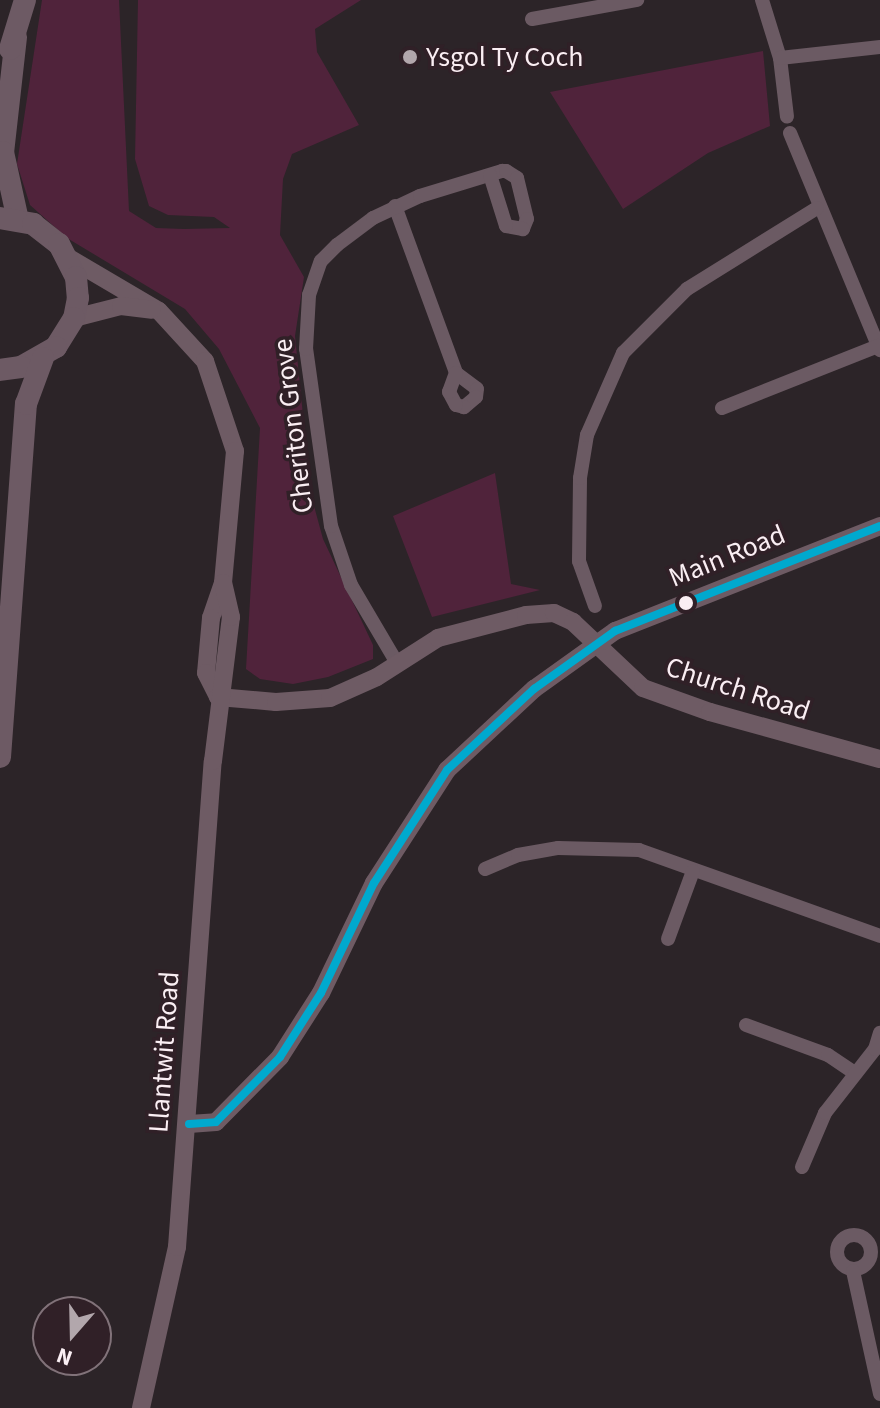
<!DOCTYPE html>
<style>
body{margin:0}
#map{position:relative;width:880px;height:1408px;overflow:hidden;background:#2c2428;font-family:"Source Sans 3",sans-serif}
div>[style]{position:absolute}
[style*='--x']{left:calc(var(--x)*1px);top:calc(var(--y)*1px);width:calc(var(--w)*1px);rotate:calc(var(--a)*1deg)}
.green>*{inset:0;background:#50233b}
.street>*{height:14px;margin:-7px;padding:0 7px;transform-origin:7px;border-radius:7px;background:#6b5a63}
.street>.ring{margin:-7px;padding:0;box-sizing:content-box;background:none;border:14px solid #6b5a63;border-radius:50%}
.secondary>*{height:18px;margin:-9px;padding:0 9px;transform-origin:9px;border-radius:9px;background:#6e5b64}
.primary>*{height:22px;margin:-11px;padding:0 11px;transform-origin:11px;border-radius:11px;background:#6d5a64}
.bus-1>*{height:8px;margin:-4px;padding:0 4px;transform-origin:4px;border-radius:4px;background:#00a9ce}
.dots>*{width:22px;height:22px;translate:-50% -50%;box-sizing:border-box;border:4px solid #302027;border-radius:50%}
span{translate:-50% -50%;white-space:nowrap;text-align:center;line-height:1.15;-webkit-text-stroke:7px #302027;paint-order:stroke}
.poi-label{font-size:28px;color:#faeef3}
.left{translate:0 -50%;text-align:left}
.street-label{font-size:28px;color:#faeef3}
.north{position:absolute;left:32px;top:1296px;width:80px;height:80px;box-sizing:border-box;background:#302027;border:2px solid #817279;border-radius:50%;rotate:200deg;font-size:22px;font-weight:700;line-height:32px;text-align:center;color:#faeef3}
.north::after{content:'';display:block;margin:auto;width:28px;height:36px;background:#b2a7ac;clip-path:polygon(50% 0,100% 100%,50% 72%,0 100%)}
</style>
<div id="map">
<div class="green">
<div style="clip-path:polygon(42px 0,119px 0,129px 211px,156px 228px,184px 229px,230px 228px,214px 217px,168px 215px,149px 206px,135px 159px,138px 0,361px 0,315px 29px,317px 52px,359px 125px,292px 154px,283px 179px,280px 235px,304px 277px,295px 336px,311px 495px,323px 539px,373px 645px,373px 659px,328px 677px,293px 684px,260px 679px,246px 669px,260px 428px,219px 349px,185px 309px,67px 238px,30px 205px,17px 164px)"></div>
<div style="clip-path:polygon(763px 51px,770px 126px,708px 153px,623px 209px,550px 92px)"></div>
<div style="clip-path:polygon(495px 473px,511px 584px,540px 590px,432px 617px,393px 516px)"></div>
</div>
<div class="street">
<div style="--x:762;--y:0;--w:61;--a:72.8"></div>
<div style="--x:780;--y:58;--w:59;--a:83.2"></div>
<div style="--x:532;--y:19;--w:107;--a:-10.3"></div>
<div style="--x:780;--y:58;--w:101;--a:-6.3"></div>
<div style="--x:790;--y:133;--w:235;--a:67.5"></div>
<div style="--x:395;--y:206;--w:178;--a:69.9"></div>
<div style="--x:456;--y:373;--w:26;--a:37"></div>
<div style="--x:477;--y:389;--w:8;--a:97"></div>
<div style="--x:476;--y:397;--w:16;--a:140"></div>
<div style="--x:464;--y:407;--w:8;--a:-166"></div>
<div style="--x:456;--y:405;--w:15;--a:-118"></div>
<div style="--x:449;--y:392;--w:20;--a:-70"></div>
<div style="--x:722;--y:408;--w:168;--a:-21.7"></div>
<div style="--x:595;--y:606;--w:48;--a:-109.6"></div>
<div style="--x:579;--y:561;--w:83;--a:-89.3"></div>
<div style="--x:580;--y:478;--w:44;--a:-80.8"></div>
<div style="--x:587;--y:435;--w:90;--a:-66.3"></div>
<div style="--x:623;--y:353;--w:91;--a:-45"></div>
<div style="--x:687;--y:289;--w:153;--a:-31.9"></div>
<div style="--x:397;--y:663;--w:91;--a:-120.5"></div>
<div style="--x:351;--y:585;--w:62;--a:-108.7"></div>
<div style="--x:331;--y:526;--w:179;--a:-98"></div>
<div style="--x:306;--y:349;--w:54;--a:-86.8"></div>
<div style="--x:309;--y:295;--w:36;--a:-71"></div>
<div style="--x:321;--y:261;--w:23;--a:-45"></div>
<div style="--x:337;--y:245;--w:45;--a:-36.9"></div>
<div style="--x:373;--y:218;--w:52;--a:-25.1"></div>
<div style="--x:420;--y:196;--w:86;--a:-17"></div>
<div style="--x:502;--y:171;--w:4;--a:0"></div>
<div style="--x:506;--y:171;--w:13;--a:32"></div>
<div style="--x:517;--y:178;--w:42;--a:76.3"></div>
<div style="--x:527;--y:219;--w:11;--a:112"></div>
<div style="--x:523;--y:229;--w:17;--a:-170"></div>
<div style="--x:506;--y:226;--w:53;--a:-107.4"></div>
<div style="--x:485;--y:869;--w:36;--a:-23"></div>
<div style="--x:518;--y:855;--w:41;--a:-9.9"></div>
<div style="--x:558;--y:848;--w:81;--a:1.4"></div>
<div style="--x:639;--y:850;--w:256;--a:19.6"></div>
<div style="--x:668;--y:939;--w:72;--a:-69.8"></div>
<div style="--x:746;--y:1025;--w:87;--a:20.1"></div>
<div style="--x:828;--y:1055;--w:32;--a:34"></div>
<div style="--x:802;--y:1167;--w:59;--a:-66.9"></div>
<div style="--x:825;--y:1113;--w:81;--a:-52"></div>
<div style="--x:875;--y:1049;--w:17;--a:-73"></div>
<div class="ring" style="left:837px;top:1235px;width:20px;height:20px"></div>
<div style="--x:853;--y:1271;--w:126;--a:77.6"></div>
</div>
<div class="secondary">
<div style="--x:69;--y:258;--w:104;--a:30.5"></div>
<div style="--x:159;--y:311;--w:68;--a:47.4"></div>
<div style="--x:205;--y:361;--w:95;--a:71.6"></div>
<div style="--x:235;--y:451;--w:133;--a:95.2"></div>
<div style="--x:223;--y:583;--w:37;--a:109"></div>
<div style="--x:211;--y:618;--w:55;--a:95.2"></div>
<div style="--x:206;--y:673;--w:27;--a:63"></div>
<div style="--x:74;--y:318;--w:49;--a:-14.3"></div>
<div style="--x:121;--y:306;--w:31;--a:7"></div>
<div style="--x:218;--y:697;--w:58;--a:4.9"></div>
<div style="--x:276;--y:702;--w:54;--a:-4.2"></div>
<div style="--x:330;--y:698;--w:51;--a:-24.1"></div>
<div style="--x:377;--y:677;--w:72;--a:-32.6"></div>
<div style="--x:438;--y:638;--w:91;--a:-14.6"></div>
<div style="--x:526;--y:615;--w:28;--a:-4"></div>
<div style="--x:554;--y:613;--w:21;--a:25"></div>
<div style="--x:573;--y:622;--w:96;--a:43.3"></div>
<div style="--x:643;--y:688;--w:71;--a:19.7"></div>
<div style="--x:710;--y:712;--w:176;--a:15.5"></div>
<div style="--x:189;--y:1124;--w:27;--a:-4"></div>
<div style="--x:216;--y:1122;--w:91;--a:-45.4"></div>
<div style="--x:280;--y:1057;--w:76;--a:-57.4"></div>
<div style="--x:321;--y:993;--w:122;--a:-64.3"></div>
<div style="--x:374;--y:883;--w:135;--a:-57.1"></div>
<div style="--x:447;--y:770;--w:119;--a:-43"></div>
<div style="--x:534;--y:689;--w:100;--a:-35.6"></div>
<div style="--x:615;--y:631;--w:285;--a:-21.6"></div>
<div style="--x:141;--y:1408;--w:165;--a:-77.4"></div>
<div style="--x:177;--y:1247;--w:487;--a:-85.8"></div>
<div style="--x:213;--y:761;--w:145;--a:-82.9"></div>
<div style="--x:231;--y:617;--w:35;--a:-103"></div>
</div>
<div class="primary">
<div style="--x:16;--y:37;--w:116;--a:96.4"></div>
<div style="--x:3;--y:152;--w:70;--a:77.6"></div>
<div style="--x:10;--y:49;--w:51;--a:-73"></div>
<div style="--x:0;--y:218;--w:34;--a:10"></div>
<div style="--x:33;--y:224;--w:33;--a:38"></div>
<div style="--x:59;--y:244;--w:37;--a:63"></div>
<div style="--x:76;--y:277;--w:21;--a:85"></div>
<div style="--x:78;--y:298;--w:20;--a:101"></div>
<div style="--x:74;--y:318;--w:34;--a:122"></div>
<div style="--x:56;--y:347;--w:40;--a:150.3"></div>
<div style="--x:21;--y:367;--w:21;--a:172"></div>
<div style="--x:0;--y:757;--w:354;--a:-85.8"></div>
<div style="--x:26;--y:404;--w:49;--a:-69.7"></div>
</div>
<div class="bus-1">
<div style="--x:189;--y:1124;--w:27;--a:-4"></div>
<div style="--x:216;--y:1122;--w:91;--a:-45.4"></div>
<div style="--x:280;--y:1057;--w:76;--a:-57.4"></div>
<div style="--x:321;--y:993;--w:122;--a:-64.3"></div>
<div style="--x:374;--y:883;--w:135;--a:-57.1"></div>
<div style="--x:447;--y:770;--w:119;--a:-43"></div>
<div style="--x:534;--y:689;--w:100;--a:-35.6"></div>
<div style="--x:615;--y:631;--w:285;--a:-21.6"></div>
</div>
<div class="dots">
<div style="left:410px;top:57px;background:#b2a7ac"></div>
<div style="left:686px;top:603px;background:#faeef3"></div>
</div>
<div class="poi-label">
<span class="left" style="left:426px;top:57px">Ysgol Ty Coch</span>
</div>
<div class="street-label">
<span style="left:293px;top:426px;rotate:-97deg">Cheriton Grove</span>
<span style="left:727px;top:556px;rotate:-22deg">Main Road</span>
<span style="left:738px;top:689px;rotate:18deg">Church Road</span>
<span style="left:164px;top:1052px;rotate:-86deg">Llantwit Road</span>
</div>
<div class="north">N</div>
</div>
